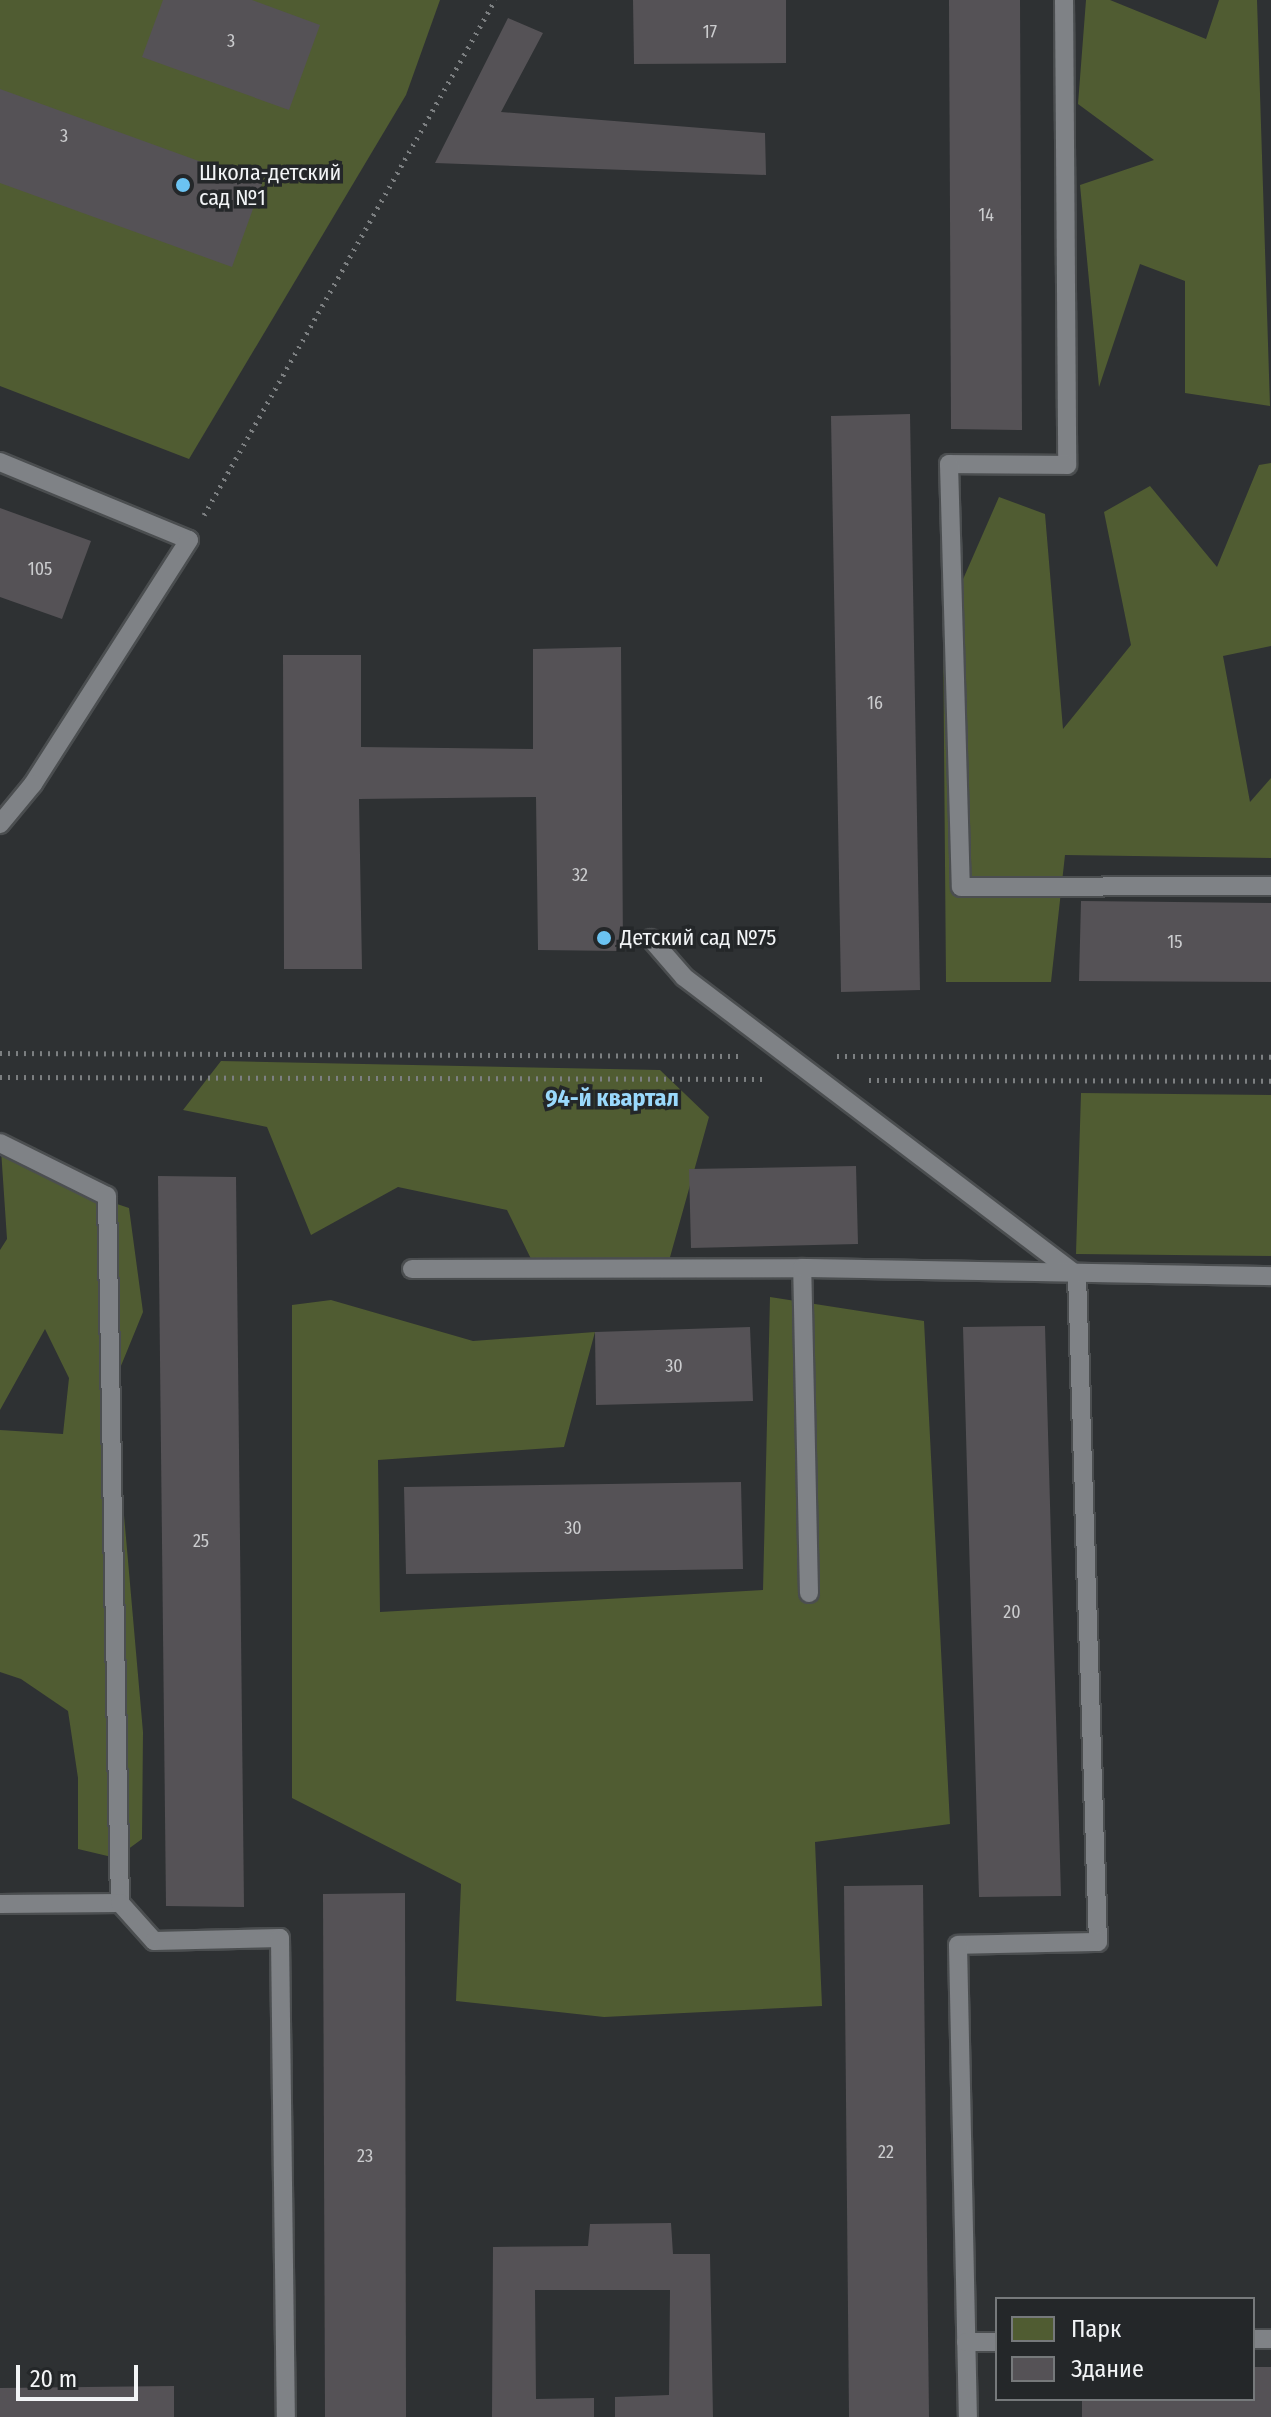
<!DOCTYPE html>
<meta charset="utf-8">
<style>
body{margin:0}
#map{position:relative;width:1271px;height:2417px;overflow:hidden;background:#2e3133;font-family:"Fira Sans Condensed",sans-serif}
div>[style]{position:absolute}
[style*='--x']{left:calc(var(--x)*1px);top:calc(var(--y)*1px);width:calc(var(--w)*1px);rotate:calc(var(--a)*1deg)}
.green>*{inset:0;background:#505c32}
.building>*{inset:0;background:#555256}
.path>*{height:5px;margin-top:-2.5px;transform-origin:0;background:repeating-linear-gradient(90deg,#7c7f81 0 2px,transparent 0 8px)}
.roads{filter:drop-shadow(2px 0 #4b4e50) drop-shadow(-2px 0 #4b4e50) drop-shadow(0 2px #4b4e50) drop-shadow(0 -2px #4b4e50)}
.lane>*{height:18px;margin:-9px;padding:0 9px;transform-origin:9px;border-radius:9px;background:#7f8286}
.dots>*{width:22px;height:22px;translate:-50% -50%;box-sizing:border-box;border:4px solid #242729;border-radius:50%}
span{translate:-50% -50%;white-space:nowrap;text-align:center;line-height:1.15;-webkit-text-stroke:7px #242729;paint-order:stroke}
.number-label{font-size:18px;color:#cbccce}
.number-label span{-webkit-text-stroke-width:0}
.poi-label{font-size:22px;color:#f2f4f6}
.left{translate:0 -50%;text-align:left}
.neighbourhood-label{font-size:24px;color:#9ad9fc;font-weight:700}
.legend{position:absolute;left:995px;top:2297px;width:260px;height:104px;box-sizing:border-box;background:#242729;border:2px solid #76797b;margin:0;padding:10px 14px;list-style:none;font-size:24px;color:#f2f4f6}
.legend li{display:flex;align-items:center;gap:16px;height:40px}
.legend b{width:40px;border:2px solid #76797b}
.scale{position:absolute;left:16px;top:2365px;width:122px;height:36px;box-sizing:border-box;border:4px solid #f2f4f6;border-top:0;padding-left:10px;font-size:24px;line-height:28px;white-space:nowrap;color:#f2f4f6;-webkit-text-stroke:6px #242729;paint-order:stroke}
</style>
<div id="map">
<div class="green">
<div style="clip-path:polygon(0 0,440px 0,406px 95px,189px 459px,0 386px)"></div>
<div style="clip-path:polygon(1086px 0,1110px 0,1206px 39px,1219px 0,1257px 0,1270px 406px,1185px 393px,1185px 281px,1140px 264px,1099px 387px,1080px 185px,1154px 160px,1078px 104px)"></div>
<div style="clip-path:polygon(1271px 463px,1271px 646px,1223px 656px,1250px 802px,1271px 778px,1271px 858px,1065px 855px,1051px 982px,946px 982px,943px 625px,999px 497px,1045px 514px,1063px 729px,1131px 645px,1104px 512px,1150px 486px,1217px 567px,1259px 465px)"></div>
<div style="clip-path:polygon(221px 1061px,660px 1070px,709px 1117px,667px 1268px,536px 1269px,507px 1210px,398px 1187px,311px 1235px,267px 1127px,183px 1110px)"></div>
<div style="clip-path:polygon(1081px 1093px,1271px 1095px,1271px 1256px,1076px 1254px)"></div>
<div style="clip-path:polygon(0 1135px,36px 1148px,75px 1190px,129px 1208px,143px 1312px,116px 1378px,117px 1435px,143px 1732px,142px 1839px,116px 1858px,78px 1849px,78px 1778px,68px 1711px,21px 1679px,0 1672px,0 1430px,63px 1434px,69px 1378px,45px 1329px,0 1410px,0 1250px,7px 1239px)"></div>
<div style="clip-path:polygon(770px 1297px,924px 1321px,950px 1824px,815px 1842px,822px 2006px,604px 2017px,456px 2001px,461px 1884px,292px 1798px,292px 1305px,331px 1300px,473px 1341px,595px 1332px,564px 1447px,378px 1460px,380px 1612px,763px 1590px)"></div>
</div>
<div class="building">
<div style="clip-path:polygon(163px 0,252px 0,320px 25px,289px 110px,142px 57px)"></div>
<div style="clip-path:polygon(633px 0,786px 0,786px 63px,634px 64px)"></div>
<div style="clip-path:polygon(949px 0,1020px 0,1022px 430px,951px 429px)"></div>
<div style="clip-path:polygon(508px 18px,543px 33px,501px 112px,765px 133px,766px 175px,435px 163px)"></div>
<div style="clip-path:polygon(0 89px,262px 184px,232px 267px,0 183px)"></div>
<div style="clip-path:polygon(910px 414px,920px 990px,841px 992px,831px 416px)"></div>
<div style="clip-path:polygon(0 508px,91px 541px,62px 619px,0 597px)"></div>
<div style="clip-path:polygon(621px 647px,623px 951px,538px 950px,536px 797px,359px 799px,362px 969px,284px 969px,283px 655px,361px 655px,361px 747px,533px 749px,533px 649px)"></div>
<div style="clip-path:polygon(1081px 901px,1271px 903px,1271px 982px,1079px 981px)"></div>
<div style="clip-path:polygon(856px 1166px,858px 1244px,691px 1248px,689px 1169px)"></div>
<div style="clip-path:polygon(158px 1176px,236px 1177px,244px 1907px,166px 1906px)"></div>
<div style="clip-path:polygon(1045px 1326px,1061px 1896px,979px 1897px,963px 1327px)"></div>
<div style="clip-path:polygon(750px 1327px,753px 1401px,596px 1405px,595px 1332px)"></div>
<div style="clip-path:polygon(741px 1482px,743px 1569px,406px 1574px,404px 1487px)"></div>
<div style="clip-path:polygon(923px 1885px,929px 2417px,849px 2417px,844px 1886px)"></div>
<div style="clip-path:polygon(405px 1893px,406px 2417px,325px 2417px,323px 1894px)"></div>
<div style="clip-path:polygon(671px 2223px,673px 2254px,710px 2254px,713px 2417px,615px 2417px,615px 2397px,669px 2395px,670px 2290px,535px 2290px,536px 2399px,594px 2398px,594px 2417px,492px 2417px,493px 2247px,588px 2246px,590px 2224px)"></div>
<div style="clip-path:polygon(1253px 2367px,1271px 2367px,1271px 2417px,1082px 2417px,1082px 2399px,1253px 2399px)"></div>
<div style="clip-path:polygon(174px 2386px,174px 2417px,0 2417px,0 2388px)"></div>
</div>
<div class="path">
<div style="--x:204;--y:515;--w:592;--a:-60.53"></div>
<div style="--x:0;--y:1053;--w:739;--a:0.23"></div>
<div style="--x:837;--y:1056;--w:434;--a:0.1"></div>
<div style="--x:0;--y:1077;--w:767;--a:0.15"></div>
<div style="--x:869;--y:1080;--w:402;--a:0.1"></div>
</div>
<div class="roads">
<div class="lane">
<div style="--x:1064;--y:0;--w:465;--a:89.6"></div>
<div style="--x:1067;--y:465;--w:118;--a:-179.5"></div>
<div style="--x:949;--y:464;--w:423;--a:88.4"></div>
<div style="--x:961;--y:887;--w:310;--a:-0.2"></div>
<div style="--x:0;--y:462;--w:204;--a:22.4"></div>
<div style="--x:189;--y:540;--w:290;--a:122.6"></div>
<div style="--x:33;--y:784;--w:52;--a:129.5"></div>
<div style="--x:651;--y:939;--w:50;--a:49"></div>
<div style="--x:684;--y:977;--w:493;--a:37.2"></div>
<div style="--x:1077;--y:1275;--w:667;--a:88.2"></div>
<div style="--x:1098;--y:1942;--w:140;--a:178.8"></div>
<div style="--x:958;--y:1945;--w:472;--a:88.8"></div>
<div style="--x:0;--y:1143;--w:119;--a:26.4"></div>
<div style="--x:107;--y:1196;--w:707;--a:88.95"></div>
<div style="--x:412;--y:1269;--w:390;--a:-0.1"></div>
<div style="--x:809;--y:1593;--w:325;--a:-91.2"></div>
<div style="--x:802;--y:1268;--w:469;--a:1"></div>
<div style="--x:0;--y:1904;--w:120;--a:-0.5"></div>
<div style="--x:120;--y:1903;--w:51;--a:48.2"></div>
<div style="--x:154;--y:1941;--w:126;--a:-1.4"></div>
<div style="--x:280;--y:1938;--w:479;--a:89.3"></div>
<div style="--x:1253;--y:2339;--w:18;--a:0"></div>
<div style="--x:966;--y:2342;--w:31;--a:0"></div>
</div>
</div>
<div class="dots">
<div style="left:183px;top:185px;background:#6bc3f2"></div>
<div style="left:604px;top:938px;background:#6bc3f2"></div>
</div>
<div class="number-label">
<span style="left:710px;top:32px">17</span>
<span style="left:231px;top:41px">3</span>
<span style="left:64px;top:136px">3</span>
<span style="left:986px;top:215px">14</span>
<span style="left:40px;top:569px">105</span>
<span style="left:875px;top:703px">16</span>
<span style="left:580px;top:875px">32</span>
<span style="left:1175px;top:942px">15</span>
<span style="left:674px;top:1366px">30</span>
<span style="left:573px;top:1528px">30</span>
<span style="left:201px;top:1541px">25</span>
<span style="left:1012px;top:1612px">20</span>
<span style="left:886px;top:2152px">22</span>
<span style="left:365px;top:2156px">23</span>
</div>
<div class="poi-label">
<span class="left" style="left:199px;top:185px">Школа-детский<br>сад №1</span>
<span class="left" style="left:620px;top:938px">Детский сад №75</span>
</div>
<div class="neighbourhood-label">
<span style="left:612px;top:1099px">94-й квартал</span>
</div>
<ul class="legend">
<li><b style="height:22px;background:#505c32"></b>Парк</li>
<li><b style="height:22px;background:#555256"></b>Здание</li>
</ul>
<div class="scale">20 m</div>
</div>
